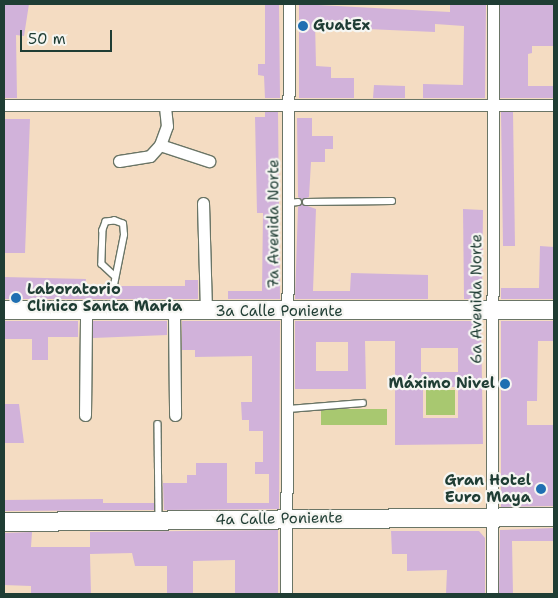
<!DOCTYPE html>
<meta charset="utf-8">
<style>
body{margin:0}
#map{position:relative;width:558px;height:598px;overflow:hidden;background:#f4dcc2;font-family:"Shantell Sans",sans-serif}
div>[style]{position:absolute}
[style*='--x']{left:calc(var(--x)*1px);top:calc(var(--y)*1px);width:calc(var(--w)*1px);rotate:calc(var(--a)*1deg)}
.green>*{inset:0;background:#a8c870}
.building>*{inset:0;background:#d1b2da}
.roads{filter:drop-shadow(1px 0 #6a7566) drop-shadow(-1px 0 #6a7566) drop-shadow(0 1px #6a7566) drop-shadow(0 -1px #6a7566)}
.lane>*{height:5.5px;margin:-2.75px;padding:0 2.75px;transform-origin:2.75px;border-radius:2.75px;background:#fff}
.street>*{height:11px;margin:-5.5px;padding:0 5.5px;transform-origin:5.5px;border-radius:5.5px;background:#fff}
.primary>*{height:18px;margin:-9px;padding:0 9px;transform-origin:9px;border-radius:9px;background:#fff}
.dots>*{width:14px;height:14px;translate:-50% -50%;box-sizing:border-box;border:2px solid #f6f6f2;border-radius:50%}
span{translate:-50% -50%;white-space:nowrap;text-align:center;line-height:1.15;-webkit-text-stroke:4.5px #f6f6f2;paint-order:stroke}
.poi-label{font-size:15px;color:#1f3d34;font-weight:700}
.left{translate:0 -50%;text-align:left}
.right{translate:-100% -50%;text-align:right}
.street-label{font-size:15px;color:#1f3d34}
.frame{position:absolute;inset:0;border:5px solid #1f3d34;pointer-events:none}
.scale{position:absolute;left:20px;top:30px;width:92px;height:22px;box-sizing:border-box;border:2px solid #1f3d34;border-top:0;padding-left:6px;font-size:15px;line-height:18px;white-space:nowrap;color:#1f3d34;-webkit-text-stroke:4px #f6f6f2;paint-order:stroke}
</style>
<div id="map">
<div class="green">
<div style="clip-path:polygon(426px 390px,455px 390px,455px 415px,426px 415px)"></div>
<div style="clip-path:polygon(321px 409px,387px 409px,387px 425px,321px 425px)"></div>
</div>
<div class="building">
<div style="clip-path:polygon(4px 4px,29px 4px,24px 36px,16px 35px,17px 98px,4px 98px)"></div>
<div style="clip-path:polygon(265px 4px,279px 4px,280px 98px,265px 98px,264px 76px,258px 75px,258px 64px,265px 64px)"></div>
<div style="clip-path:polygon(299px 4px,450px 12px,450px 4px,486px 4px,485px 98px,423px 98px,423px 84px,463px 85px,464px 26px,435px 24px,435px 32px,367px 29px,366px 20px,315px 21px,316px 66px,331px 67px,331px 78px,354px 78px,354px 98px,299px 98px)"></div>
<div style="clip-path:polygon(500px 4px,554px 4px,554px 46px,532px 46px,532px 53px,528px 54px,528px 86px,554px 86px,554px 98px,500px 98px)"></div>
<div style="clip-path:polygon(374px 85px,405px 86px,405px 98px,373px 98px)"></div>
<div style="clip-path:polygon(265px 112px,278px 112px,280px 299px,228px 299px,228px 291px,262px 291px,263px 213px,257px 213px,255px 117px,265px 117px)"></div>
<div style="clip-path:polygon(501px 112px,513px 112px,515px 246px,503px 246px)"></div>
<div style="clip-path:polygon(297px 118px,312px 118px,312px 136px,333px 136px,333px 149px,325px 149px,325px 162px,311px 162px,309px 197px,302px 200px,298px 197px)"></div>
<div style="clip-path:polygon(4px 119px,30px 119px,25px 253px,4px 253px)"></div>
<div style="clip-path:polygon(302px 204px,316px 209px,313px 291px,350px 291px,351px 273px,428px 275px,428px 299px,295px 299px,298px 207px)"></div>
<div style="clip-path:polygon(463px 209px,483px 210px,482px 299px,464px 299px)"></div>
<div style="clip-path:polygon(540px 246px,554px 247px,554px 299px,501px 299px,501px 288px,539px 288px)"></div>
<div style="clip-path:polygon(4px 277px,86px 279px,85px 285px,114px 290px,119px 286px,185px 286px,185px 280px,198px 280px,198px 299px,4px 299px)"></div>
<div style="clip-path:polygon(4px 321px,78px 321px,78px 337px,48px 337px,48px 360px,32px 360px,32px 339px,4px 339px)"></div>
<div style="clip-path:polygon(93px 321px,167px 321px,167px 335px,93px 338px)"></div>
<div style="clip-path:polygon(182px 321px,280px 321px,279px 509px,164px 510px,163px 483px,187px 483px,187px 475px,196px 475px,196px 463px,227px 463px,227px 503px,269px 503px,269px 474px,255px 474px,255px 462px,263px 462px,263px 431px,249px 431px,249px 420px,242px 420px,241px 402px,252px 402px,252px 356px,195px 357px,195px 350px,182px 350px)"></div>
<div style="clip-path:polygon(evenodd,295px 321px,481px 321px,483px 444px,395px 445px,395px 341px,365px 341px,366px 389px,295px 389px,295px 321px,316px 342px,348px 342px,348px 371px,316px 371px,316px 342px,295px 321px,421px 348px,458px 348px,458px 372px,421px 372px,421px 348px,295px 321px,423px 387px,458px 387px,458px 418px,423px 418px,423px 387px)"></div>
<div style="clip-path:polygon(501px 321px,554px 321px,554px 341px,538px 341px,537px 401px,527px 401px,527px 425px,554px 425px,554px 506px,501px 507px)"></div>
<div style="clip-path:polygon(4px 404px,19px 404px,24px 443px,4px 443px)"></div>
<div style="clip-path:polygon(103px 499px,103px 503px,154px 503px,154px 510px,4px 511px,4px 500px)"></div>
<div style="clip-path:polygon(554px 528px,554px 541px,512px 541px,513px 594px,499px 594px,500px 530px)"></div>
<div style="clip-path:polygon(278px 530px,278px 594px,235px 593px,235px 560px,193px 561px,193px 594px,167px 594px,167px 566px,135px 566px,132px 553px,90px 554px,91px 594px,31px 594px,31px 586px,4px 585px,4px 533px,32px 532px,31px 547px,90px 547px,90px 532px)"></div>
<div style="clip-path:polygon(391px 531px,479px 531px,485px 538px,485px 594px,446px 594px,447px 570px,407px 571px,407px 554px,392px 554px)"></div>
</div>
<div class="roads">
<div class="lane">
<div style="--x:306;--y:202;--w:86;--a:-0.7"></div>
<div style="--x:289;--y:203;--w:9;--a:-6"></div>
<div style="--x:114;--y:285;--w:51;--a:-78.7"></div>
<div style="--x:124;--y:235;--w:11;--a:-95"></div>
<div style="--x:123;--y:224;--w:9;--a:-159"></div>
<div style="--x:115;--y:221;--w:9;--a:174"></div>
<div style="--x:106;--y:222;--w:9;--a:111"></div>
<div style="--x:103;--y:230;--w:34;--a:92"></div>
<div style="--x:102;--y:264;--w:16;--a:43"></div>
<div style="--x:288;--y:409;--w:75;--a:-4.6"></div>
<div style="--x:158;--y:424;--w:94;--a:89.4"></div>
</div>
<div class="street">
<div style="--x:4;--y:105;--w:550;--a:0"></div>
<div style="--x:160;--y:145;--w:52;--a:18.1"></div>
<div style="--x:119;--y:161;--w:31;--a:-9"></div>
<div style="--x:150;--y:156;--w:15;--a:-48"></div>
<div style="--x:160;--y:145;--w:20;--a:-70"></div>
<div style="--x:167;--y:126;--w:20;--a:-96"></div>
<div style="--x:203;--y:203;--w:110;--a:88.4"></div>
<div style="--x:174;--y:312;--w:103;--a:89.4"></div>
<div style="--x:85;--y:415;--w:103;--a:-89.4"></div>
<div style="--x:286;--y:594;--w:590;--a:-89.71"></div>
<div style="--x:492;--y:594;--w:590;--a:-89.9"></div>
</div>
<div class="primary">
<div style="--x:4;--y:310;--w:550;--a:0"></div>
<div style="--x:4;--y:522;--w:550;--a:-0.52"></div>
</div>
</div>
<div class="dots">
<div style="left:303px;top:26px;background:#1f6fb2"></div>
<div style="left:16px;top:298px;background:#1f6fb2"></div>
<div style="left:505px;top:384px;background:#1f6fb2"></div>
<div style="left:541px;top:489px;background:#1f6fb2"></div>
</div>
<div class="poi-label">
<span class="left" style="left:313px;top:26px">GuatEx</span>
<span class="left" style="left:27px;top:298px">Laboratorio<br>Clinico Santa Maria</span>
<span class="right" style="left:495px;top:384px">Máximo Nivel</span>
<span class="right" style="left:531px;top:489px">Gran Hotel<br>Euro Maya</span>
</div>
<div class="street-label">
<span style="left:274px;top:224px;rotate:-90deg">7a Avenida Norte</span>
<span style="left:477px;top:299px;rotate:-90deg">6a Avenida Norte</span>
<span style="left:279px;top:312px">3a Calle Poniente</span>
<span style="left:279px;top:519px;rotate:-1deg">4a Calle Poniente</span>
</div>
<div class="frame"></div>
<div class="scale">50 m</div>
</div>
